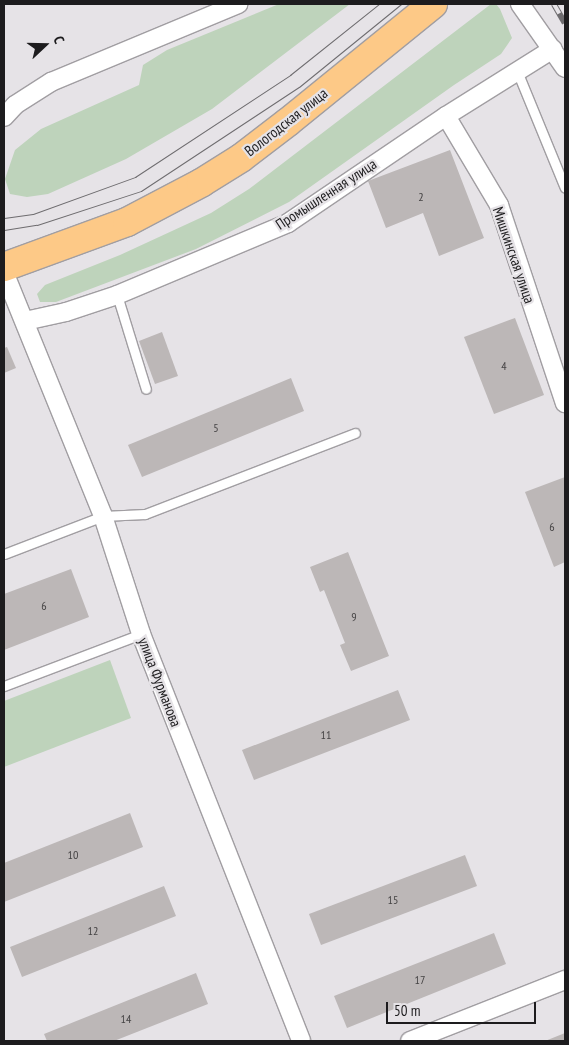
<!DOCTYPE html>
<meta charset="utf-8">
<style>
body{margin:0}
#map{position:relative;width:569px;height:1045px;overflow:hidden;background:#e6e3e7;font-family:"PT Sans Narrow",sans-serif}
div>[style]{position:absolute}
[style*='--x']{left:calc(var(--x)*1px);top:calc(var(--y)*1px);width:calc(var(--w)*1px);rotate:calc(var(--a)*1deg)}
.green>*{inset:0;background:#bed3bb}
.building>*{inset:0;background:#bcb7b7}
.roads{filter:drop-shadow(1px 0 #a19ea2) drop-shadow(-1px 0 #a19ea2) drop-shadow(0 1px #a19ea2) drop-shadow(0 -1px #a19ea2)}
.service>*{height:9px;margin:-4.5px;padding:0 4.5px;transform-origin:4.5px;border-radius:4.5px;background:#fff}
.minor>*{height:18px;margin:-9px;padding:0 9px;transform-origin:9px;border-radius:9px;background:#fff}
.primary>*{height:28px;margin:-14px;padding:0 14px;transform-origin:14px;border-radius:14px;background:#fdc987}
.tram>*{height:1px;margin:-0.5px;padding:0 0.5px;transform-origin:0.5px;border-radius:0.5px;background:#6e6c6f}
.rail>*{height:5.5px;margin-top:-2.75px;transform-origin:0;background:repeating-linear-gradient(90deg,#e6e3e7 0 11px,#6e6c6f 0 22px);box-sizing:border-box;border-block:1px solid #6e6c6f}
span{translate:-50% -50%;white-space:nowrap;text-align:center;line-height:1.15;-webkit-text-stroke:4.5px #e6e3e7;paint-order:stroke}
.number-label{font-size:12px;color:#454344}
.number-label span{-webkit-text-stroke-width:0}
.street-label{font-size:15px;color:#1d1c1e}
.frame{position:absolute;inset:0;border:5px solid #1d1c1e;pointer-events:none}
.north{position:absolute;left:20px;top:20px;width:50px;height:50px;-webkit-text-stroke:4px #e6e3e7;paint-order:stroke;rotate:69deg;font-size:14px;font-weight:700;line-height:20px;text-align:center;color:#1d1c1e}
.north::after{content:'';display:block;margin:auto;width:18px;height:22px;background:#1d1c1e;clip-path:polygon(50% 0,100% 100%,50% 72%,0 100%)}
.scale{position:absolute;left:386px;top:1002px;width:150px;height:22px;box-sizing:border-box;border:2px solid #1d1c1e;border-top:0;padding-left:6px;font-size:15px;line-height:18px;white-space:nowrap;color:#1d1c1e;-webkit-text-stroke:4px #e6e3e7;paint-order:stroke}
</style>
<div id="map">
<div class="green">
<div style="clip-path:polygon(279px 4px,350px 4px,212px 109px,126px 159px,48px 194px,27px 197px,10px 194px,5px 179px,15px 150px,41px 129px,139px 85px,143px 65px,167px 50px)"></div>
<div style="clip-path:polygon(491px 4px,496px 4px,500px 9px,512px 38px,501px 54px,454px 85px,289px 202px,196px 249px,56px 302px,40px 302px,37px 294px,45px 285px,120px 255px,211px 213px,249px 189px)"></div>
<div style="clip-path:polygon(110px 660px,131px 718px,4px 767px,4px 701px)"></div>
</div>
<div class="building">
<div style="clip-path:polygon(450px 150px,484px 238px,439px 256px,423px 213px,386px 228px,368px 181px)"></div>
<div style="clip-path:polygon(515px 318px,544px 395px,494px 414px,464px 337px)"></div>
<div style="clip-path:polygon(162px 332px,178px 376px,155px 384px,139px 341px)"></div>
<div style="clip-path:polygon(7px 347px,16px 368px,4px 373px,4px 348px)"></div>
<div style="clip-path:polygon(291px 378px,304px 411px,142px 477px,128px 445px)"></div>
<div style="clip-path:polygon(565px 477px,565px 562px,554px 567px,525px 492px)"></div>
<div style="clip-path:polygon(348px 552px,389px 656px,351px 671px,340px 645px,345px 643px,324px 590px,320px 592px,310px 567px)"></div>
<div style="clip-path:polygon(71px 569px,89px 617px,4px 650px,4px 594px)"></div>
<div style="clip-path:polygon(398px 690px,410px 720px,254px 780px,242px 750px)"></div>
<div style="clip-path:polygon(130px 813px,143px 847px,4px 902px,4px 863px)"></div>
<div style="clip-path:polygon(465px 855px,477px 886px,321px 945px,309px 914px)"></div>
<div style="clip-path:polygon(164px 886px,176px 916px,22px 977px,10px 947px)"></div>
<div style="clip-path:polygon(494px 933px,506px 964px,347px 1028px,334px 996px)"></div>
<div style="clip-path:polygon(196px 973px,208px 1004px,114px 1041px,47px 1041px,44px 1034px)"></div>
<div style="clip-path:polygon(565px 1033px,565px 1041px,545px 1041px)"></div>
</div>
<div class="roads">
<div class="service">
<div style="--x:517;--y:71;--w:126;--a:67.7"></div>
<div style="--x:117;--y:295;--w:98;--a:72.9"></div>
<div style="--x:4;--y:554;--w:106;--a:-21"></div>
<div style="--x:103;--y:516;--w:42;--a:-2.7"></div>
<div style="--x:145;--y:514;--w:225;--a:-21.1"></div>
<div style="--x:4;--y:686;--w:147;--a:-20.8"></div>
</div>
<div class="minor">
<div style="--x:520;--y:4;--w:78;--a:54.9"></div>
<div style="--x:446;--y:116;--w:104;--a:59.2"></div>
<div style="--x:499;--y:205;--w:209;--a:71.6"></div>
<div style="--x:4;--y:117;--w:16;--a:-47"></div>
<div style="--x:15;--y:105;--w:43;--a:-32.6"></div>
<div style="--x:51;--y:82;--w:203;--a:-22.6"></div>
<div style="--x:4;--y:272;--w:263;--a:67.9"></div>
<div style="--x:103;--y:516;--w:124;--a:72.1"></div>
<div style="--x:141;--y:634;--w:437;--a:68.5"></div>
<div style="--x:25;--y:321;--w:42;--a:-12.4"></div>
<div style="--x:66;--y:312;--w:54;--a:-18.4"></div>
<div style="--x:117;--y:295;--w:186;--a:-22.8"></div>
<div style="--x:288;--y:223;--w:191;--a:-34.1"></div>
<div style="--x:446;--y:116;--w:126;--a:-32.1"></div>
<div style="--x:410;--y:1041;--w:167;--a:-21.5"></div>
</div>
<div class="primary">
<div style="--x:4;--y:267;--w:131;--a:-20.1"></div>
<div style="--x:127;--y:222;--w:84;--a:-27.8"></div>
<div style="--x:201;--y:183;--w:47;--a:-32"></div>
<div style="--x:241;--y:158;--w:59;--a:-37.5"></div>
<div style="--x:288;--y:122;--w:187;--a:-39.1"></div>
</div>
</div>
<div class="tram">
<div style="--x:4;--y:218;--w:29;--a:-8"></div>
<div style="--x:33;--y:214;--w:109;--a:-19.9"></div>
<div style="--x:135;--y:177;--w:186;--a:-33.3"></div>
<div style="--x:290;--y:75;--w:114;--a:-38.6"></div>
<div style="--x:4;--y:230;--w:33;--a:-9"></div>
<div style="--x:37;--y:225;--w:109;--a:-18.1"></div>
<div style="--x:141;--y:191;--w:189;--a:-33.4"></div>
<div style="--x:299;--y:87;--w:132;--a:-39.1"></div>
</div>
<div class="rail">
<div style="--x:554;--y:4;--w:22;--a:60"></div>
</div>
<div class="number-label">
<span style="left:421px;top:197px">2</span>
<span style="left:504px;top:366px">4</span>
<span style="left:216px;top:428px">5</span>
<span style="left:552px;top:527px">6</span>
<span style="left:44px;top:606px">6</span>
<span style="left:354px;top:617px">9</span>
<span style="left:326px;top:735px">11</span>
<span style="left:73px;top:855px">10</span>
<span style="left:393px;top:900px">15</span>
<span style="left:93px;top:931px">12</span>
<span style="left:420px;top:980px">17</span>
<span style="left:126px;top:1019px">14</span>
</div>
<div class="street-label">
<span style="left:286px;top:122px;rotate:-38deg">Вологодская улица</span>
<span style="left:326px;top:194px;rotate:-33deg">Промышленная улица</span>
<span style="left:514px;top:255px;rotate:71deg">Мишкинская улица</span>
<span style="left:160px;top:682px;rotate:69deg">улица Фурманова</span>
</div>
<div class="frame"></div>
<div class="north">С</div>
<div class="scale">50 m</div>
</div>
